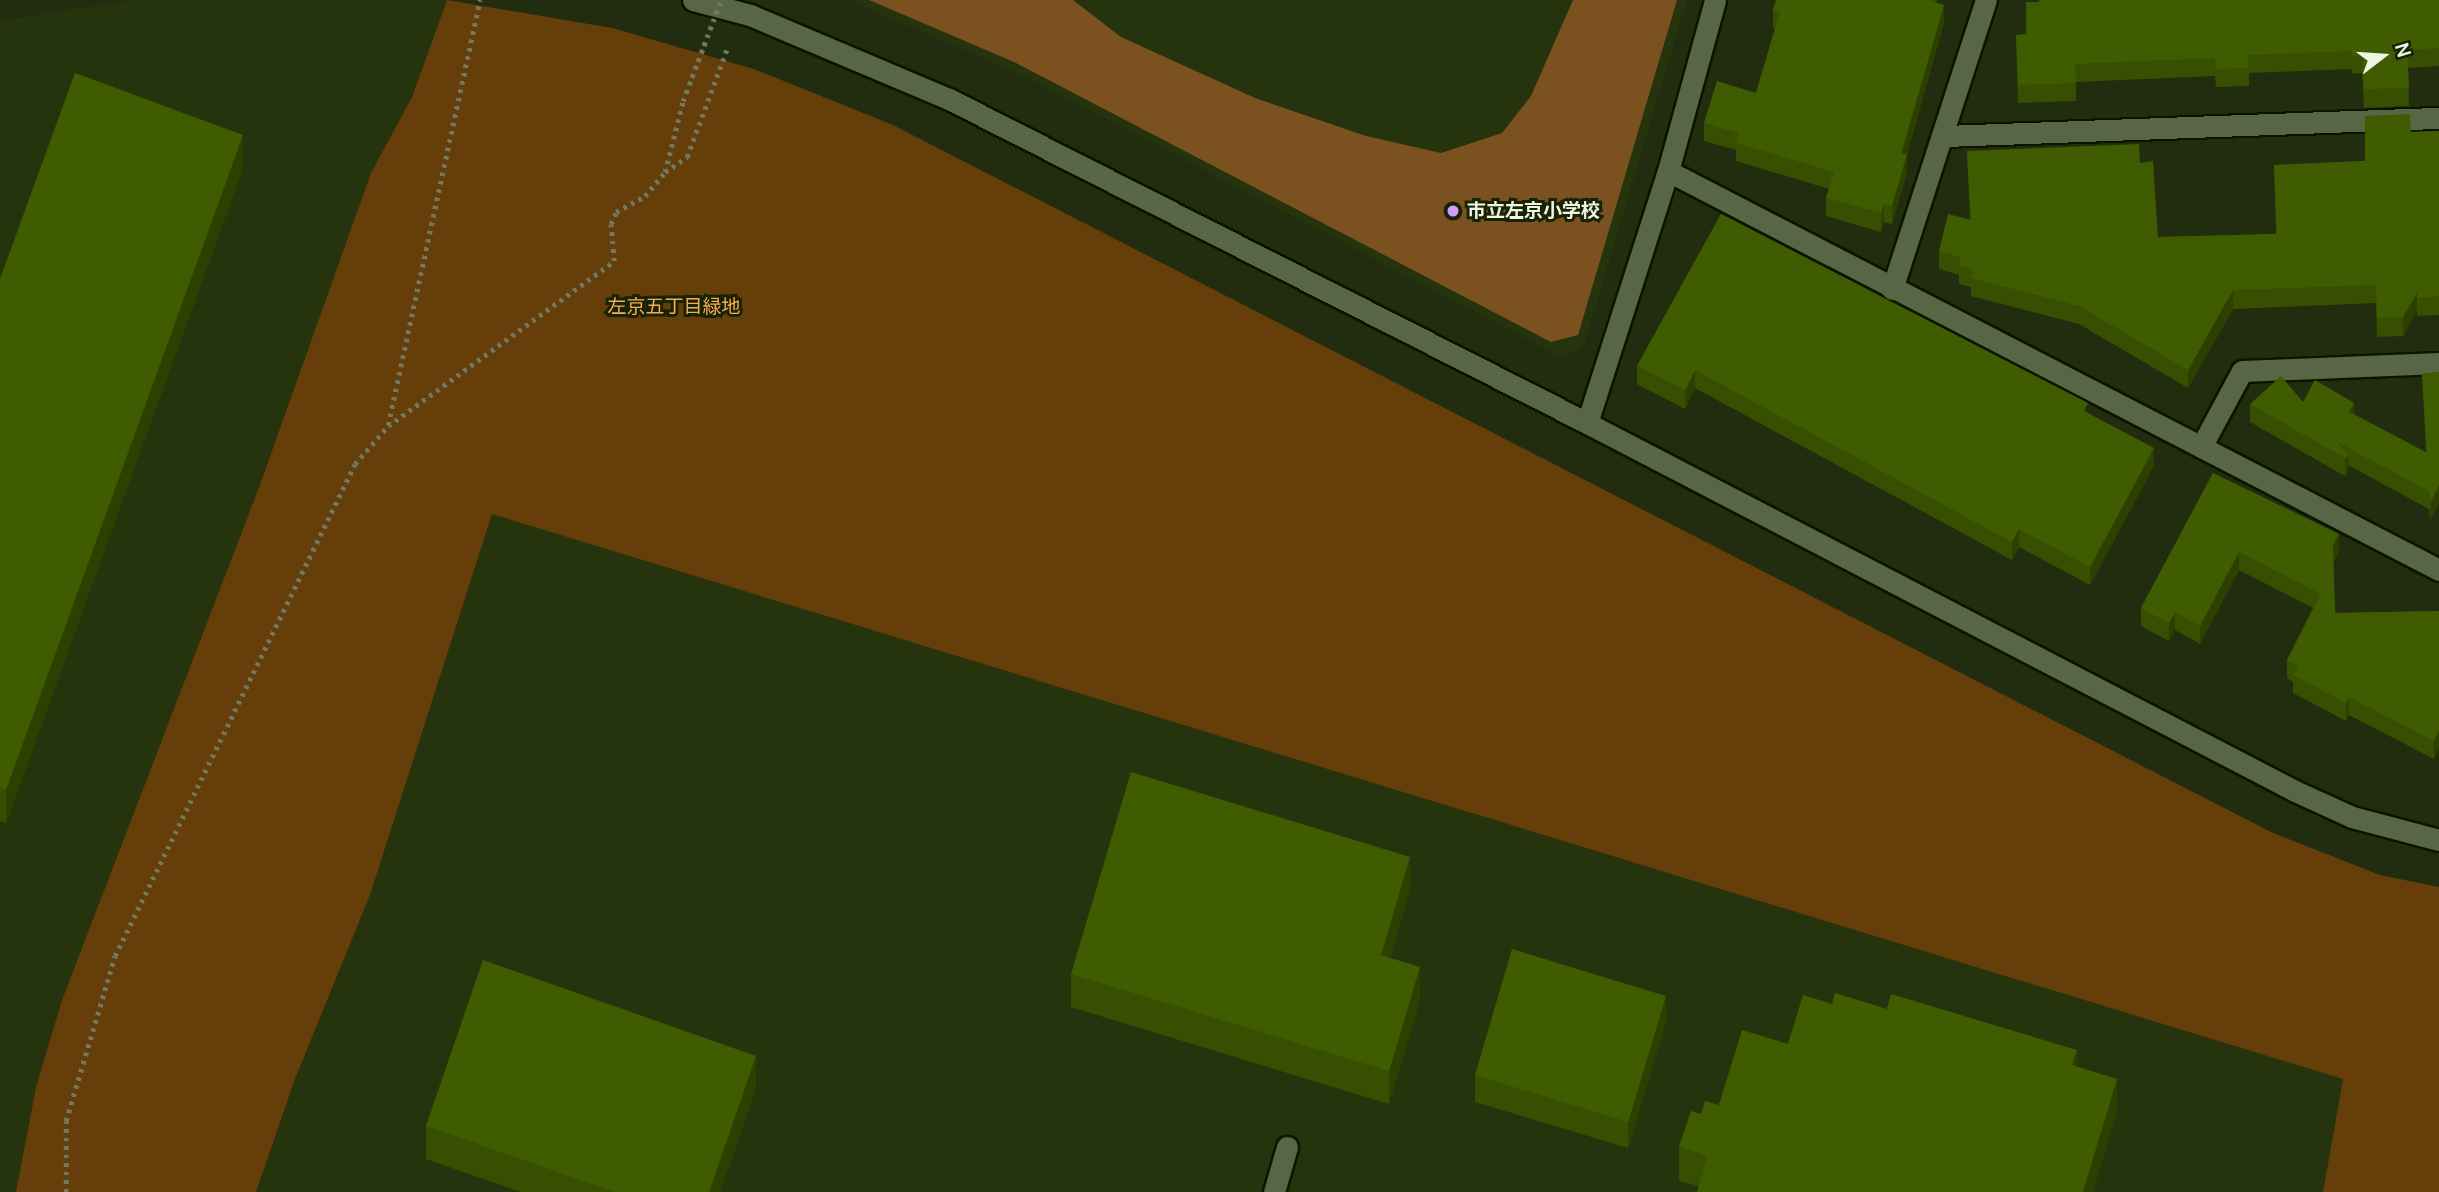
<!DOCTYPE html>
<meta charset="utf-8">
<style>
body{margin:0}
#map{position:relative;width:2439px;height:1192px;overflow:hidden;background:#212d0e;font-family:Manrope,"Noto Sans JP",sans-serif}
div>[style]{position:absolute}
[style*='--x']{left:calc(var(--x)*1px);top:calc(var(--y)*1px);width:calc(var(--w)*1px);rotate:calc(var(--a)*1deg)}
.built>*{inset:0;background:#25340d}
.green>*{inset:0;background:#653e09}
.forest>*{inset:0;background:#7c5120}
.path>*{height:4.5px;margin-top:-2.25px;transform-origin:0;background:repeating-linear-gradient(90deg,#707a60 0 3.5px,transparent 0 8.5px)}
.roads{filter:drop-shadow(2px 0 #0a1500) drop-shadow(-2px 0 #0a1500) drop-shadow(0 2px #0a1500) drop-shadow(0 -2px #0a1500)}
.minor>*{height:21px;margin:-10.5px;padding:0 10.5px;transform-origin:10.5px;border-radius:10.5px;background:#586645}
.path-bridge>*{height:4.5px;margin-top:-2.25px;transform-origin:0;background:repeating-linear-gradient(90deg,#707a60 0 3.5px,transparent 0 8.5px)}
.wall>*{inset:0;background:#374f00}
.shaded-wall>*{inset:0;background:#2d4000}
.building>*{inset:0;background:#405c00}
.dots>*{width:19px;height:19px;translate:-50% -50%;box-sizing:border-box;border:4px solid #182305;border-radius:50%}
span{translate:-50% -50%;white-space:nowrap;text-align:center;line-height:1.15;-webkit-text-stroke:6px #182305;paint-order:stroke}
.poi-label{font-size:19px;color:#eef6e3;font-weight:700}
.left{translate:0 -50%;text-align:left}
.park-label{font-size:19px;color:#f9ab52}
.north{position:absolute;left:2348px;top:21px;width:70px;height:70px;-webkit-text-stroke:5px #182305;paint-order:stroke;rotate:73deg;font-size:19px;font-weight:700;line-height:28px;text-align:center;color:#eef6e3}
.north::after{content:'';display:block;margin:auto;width:24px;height:32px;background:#eef6e3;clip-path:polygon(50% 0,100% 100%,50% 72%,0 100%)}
</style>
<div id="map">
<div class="built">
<div style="clip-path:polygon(132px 0,447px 0,412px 97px,371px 173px,258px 490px,62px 1000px,36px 1087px,16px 1192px,0 1192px,0 21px)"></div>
<div style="clip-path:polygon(849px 0,1687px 0,1584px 345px,1563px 358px,1027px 77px)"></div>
<div style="clip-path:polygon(492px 514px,2343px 1079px,2323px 1192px,256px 1192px,295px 1080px,370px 895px)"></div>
</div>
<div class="green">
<div style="clip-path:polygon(447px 0,612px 28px,754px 69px,893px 125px,2273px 833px,2380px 875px,2439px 887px,2439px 1192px,2323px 1192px,2343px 1079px,492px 514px,370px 895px,295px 1079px,256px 1192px,16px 1192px,36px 1087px,62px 1000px,258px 490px,371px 173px,412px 97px)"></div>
</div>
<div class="forest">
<div style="clip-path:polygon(869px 0,1073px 0,1121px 37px,1255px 98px,1366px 136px,1441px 153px,1502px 133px,1531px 96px,1573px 0,1677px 0,1578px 335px,1551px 342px,1014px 62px)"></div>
</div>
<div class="path">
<div style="--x:665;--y:172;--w:27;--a:-34"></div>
<div style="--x:687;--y:157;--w:115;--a:-69.7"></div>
<div style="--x:388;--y:425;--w:435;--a:-77.8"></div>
<div style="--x:66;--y:1192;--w:71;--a:-90"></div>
<div style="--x:66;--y:1121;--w:172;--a:-73.5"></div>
<div style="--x:115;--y:956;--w:547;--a:-64"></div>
<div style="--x:355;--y:464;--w:50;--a:-49"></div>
<div style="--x:388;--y:426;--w:280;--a:-36.1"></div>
<div style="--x:614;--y:261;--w:37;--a:-95"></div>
<div style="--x:611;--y:224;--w:13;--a:-67"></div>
<div style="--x:616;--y:212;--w:33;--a:-29"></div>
<div style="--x:645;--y:196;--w:31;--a:-50"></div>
<div style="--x:665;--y:172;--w:73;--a:-75.8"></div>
</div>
<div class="roads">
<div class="minor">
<div style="--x:693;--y:0;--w:59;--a:14.7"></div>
<div style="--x:750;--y:15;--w:216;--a:22.9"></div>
<div style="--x:949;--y:99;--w:716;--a:26.92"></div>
<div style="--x:1587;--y:423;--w:798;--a:27.46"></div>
<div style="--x:2295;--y:791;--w:63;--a:24.5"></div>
<div style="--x:2352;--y:817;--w:90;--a:14.8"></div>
<div style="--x:1945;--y:136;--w:494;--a:-2.1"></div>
<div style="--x:1668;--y:171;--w:868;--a:27.36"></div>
<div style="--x:1892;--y:289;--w:304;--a:-72"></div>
<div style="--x:1587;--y:423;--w:265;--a:-72.2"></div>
<div style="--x:1668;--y:171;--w:177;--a:-74.6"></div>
<div style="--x:2201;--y:447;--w:86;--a:-61.7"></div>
<div style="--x:2242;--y:371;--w:197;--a:-2.3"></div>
<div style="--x:1274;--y:1192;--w:47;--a:-73.9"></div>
</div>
</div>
<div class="path-bridge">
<div style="--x:683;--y:101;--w:108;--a:-69.4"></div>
</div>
<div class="wall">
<div style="clip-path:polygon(1776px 0,1937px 0,1936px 2px,1944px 23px,1907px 154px,1907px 172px,1892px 224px,1884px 222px,1881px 232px,1826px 216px,1826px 198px,1829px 189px,1736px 161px,1736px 150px,1704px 141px,1704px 123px,1756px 93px,1775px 28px,1773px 28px,1773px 10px)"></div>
<div style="clip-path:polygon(2039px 0,2439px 0,2439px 66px,2408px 68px,2409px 106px,2364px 108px,2362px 73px,2352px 74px,2352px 69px,2249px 73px,2249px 86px,2216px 87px,2215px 76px,2076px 82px,2076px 101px,2018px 103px,2016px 35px,2026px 34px,2026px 2px,2039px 2px)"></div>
<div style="clip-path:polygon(2439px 131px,2439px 315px,2417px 316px,2417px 311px,2403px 336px,2377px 337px,2376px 303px,2233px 309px,2188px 388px,2079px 324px,1971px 296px,1971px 287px,1959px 284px,1959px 275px,1939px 269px,1939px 251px,1970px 219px,1967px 151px,2140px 163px,2158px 237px,2276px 234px,2274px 165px,2365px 161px,2411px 132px)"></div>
<div style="clip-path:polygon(243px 168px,6px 823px,0 821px,0 279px)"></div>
<div style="clip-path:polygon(1721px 214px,2088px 413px,2154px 466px,2090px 585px,2019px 547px,2012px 560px,1695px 388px,1685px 409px,1637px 384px,1637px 366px)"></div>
<div style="clip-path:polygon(2439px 372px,2430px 521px,2429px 509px,2348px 465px,2348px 473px,2345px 476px,2250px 422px,2250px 404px,2303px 402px,2354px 414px,2426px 452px,2422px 374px)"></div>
<div style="clip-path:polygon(2213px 473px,2339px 552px,2333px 562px,2335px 613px,2439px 611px,2434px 759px,2349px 715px,2346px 721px,2293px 693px,2293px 682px,2287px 678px,2287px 660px,2313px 608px,2239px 570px,2200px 644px,2175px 630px,2169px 641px,2141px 626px,2141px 608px)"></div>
<div style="clip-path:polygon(1410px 890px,1390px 958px,1420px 1000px,1389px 1104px,1071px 1007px,1071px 974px)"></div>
<div style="clip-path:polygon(1832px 1004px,2077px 1066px,2117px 1112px,1699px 1186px,1679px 1181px,1679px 1147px,1701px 1114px,1719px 1105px)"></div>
<div style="clip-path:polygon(1666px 1022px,1628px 1148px,1475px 1102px,1475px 1075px)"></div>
<div style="clip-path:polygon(756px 1089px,720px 1192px,521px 1192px,426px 1159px,426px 1126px)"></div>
</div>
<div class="shaded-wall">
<div style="clip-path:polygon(1944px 5px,1944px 23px,1907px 154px,1907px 172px,1892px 224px,1892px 206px,1901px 154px)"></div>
<div style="clip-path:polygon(243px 135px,243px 168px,6px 823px,6px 790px)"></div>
<div style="clip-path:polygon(1884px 204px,1884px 222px,1881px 232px,1881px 213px)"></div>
<div style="clip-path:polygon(2233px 290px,2233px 309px,2188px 388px,2188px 370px)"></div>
<div style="clip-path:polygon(2417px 293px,2417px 311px,2403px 336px,2403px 317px)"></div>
<div style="clip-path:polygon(1695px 370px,1695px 388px,1685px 409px,1685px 390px)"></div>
<div style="clip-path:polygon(2354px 403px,2354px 421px,2349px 412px)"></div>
<div style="clip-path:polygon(2154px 448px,2154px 466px,2090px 585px,2090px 567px)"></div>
<div style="clip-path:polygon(2348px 455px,2348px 473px,2345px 476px,2345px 458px)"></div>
<div style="clip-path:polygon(2439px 486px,2439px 504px,2430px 521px,2430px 503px)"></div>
<div style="clip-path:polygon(2019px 529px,2019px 547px,2012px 560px,2012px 542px)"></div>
<div style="clip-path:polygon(2339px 534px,2339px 552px,2333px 563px,2333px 545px)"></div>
<div style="clip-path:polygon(2239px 552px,2239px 570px,2200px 644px,2200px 626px)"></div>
<div style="clip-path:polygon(2175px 612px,2175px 630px,2169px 641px,2169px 623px)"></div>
<div style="clip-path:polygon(2349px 697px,2349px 715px,2346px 721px,2346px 703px)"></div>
<div style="clip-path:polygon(2439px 731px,2439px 749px,2434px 759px,2434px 741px)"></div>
<div style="clip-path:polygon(1410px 857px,1410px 890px,1381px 988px,1381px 955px)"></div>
<div style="clip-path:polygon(1420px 967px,1420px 1000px,1389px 1104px,1389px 1071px)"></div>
<div style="clip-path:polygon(1666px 996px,1666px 1022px,1628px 1148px,1628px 1122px)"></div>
<div style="clip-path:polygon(2077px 1050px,2077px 1083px,2072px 1065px)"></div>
<div style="clip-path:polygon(756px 1056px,756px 1089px,720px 1192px,709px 1192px)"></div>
<div style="clip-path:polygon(2117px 1079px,2117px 1112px,2093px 1192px,2083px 1192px)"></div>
</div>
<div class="building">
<div style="clip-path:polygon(1776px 0,1931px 0,1931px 1px,1944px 5px,1901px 154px,1907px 154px,1892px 206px,1884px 204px,1881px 213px,1826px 198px,1834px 172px,1736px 143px,1738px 133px,1704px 123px,1717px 81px,1756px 93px,1780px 12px,1773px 10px)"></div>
<div style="clip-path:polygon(2039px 0,2439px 0,2439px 48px,2407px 50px,2409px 88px,2364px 89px,2362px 55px,2352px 56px,2352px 51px,2248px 55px,2249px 68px,2216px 69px,2215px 58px,2075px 64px,2076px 83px,2018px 85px,2016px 35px,2027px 34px,2026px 2px,2040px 2px)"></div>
<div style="clip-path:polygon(75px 73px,243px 135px,6px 790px,0 788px,0 279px)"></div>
<div style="clip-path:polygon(2410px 114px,2411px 132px,2439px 131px,2439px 296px,2417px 298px,2417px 293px,2403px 317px,2377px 318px,2376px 285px,2233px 290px,2188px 370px,2079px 306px,1971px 278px,1973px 269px,1959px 266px,1961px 257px,1939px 251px,1948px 214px,1971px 220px,1967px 151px,2139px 144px,2140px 163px,2153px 161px,2158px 237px,2277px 234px,2274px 165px,2365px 161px,2365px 116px)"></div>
<div style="clip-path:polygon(1721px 214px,2088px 403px,2084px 411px,2154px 448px,2090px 567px,2019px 529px,2012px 542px,1695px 370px,1685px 390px,1637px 366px)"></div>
<div style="clip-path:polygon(2439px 372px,2439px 486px,2430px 503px,2429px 491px,2337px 442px,2348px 455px,2345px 458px,2250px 404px,2281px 376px,2303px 402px,2315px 380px,2354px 403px,2349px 412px,2427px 453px,2422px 374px)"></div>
<div style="clip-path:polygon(2213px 473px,2339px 534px,2333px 545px,2335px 613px,2439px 611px,2439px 731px,2434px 741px,2349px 697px,2346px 703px,2293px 675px,2298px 666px,2287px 660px,2321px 594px,2239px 552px,2200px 626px,2175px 612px,2169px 623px,2141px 608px)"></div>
<div style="clip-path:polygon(1131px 772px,1410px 857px,1381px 955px,1420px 967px,1389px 1071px,1071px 974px)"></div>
<div style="clip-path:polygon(1512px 949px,1666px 996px,1628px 1122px,1475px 1075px)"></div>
<div style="clip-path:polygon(483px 960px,756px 1056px,709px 1192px,615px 1192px,426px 1126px)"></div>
<div style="clip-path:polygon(1835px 993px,1887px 1009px,1891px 994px,2077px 1050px,2072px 1065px,2117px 1079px,2083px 1192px,1697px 1192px,1707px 1156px,1679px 1147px,1691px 1111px,1701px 1114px,1705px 1101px,1719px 1105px,1742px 1030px,1788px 1044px,1803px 995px,1832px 1004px)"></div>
</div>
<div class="dots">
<div style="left:1453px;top:211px;background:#d09dff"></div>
</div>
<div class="poi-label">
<span class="left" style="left:1467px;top:211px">市立左京小学校</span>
</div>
<div class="park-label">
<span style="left:674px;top:307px">左京五丁目緑地</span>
</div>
<div class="north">N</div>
</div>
